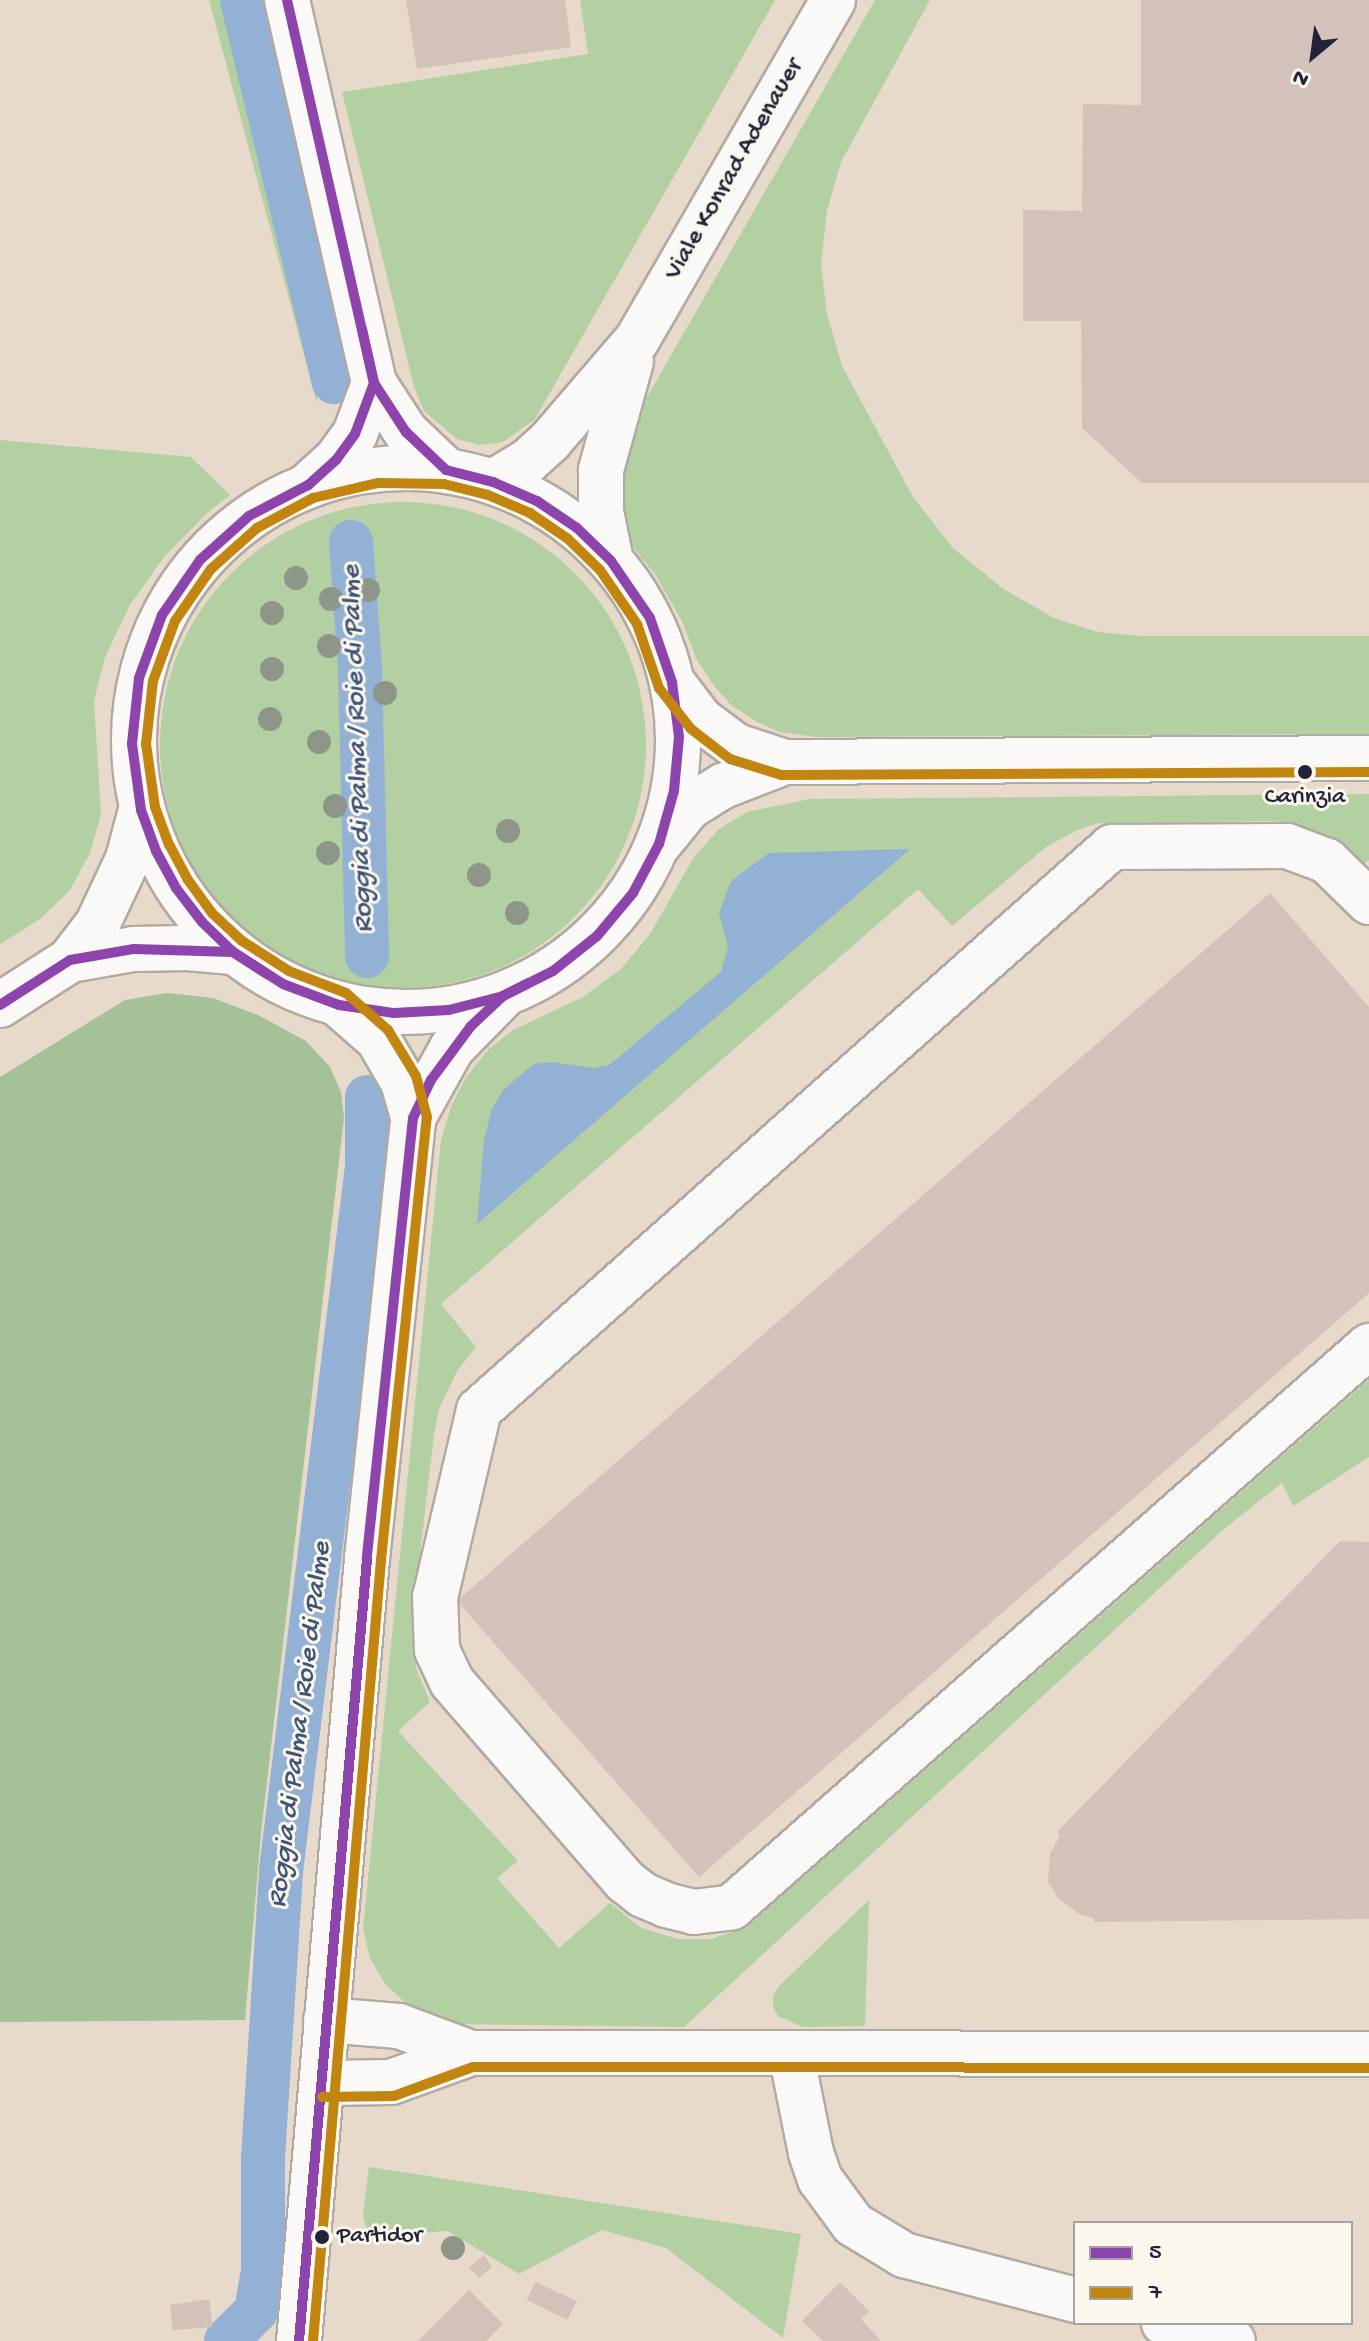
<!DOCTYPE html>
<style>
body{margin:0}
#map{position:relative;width:1369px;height:2341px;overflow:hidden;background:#e7dacb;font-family:"Gochi Hand",sans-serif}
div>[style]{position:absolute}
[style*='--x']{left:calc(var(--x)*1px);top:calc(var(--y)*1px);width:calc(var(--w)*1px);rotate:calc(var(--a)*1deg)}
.green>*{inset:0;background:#b2d0a2}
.round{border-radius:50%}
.forest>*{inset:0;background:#a4c198}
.water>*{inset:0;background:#92b1d4}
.canal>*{height:44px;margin:-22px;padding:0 22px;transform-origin:22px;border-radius:22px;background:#92b1d4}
.building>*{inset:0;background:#d2c2ba}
.roads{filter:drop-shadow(2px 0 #b2aaa2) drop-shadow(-2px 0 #b2aaa2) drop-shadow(0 2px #b2aaa2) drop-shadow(0 -2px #b2aaa2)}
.minor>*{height:44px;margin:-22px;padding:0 22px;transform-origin:22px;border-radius:22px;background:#fbf9f7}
.major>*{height:44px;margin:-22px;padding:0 22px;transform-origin:22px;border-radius:22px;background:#fbf9f7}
.major>.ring{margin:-22px;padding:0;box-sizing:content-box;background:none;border:44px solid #fbf9f7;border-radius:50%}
.bus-1>*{height:10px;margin:-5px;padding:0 5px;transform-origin:5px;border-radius:5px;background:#8e44ad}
.bus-2>*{height:10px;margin:-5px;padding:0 5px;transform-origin:5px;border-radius:5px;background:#c2850f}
.trees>*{width:24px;height:24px;margin:-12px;border-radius:50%;background:#8e9589}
.dots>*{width:22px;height:22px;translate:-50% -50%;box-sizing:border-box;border:4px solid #fbf7ec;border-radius:50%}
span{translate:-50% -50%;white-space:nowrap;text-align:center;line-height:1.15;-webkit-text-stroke:6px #fbf7ec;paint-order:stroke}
.bus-label{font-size:24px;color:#22223b}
.left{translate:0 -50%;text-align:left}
.street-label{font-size:26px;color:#22223b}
.water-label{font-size:28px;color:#40547a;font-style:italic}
.legend{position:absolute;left:1073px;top:2221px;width:280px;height:104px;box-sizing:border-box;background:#fbf7ec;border:2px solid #a4a2a5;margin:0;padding:10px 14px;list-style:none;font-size:24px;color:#22223b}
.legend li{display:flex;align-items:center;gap:16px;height:40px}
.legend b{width:40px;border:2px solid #a4a2a5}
.north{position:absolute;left:1273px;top:16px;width:80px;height:80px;-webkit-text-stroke:6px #fbf7ec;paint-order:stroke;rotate:209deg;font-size:22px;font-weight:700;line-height:32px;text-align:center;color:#22223b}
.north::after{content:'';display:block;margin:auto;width:28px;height:36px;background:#22223b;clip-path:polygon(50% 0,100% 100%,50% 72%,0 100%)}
</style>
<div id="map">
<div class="green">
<div style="clip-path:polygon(209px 0,234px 0,320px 362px,317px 403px)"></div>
<div style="clip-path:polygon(580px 0,775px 0,535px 419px,503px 442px,480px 445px,457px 439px,424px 411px,414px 387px,342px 92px,588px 54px)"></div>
<div style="clip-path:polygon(875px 0,930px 0,841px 162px,827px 211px,821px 264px,827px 314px,842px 366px,913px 497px,953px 548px,1002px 588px,1054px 618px,1098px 632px,1140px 636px,1369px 636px,1369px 734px,816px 737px,780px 732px,757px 722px,731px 705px,714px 686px,697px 660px,682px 621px,656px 576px,631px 544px,622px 516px,623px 452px,635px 418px)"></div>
<div style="clip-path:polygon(0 440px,191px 457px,230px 495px,206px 514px,164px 557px,130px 605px,105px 657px,94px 701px,101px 814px,90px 853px,70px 890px,40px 919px,0 944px)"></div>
<div class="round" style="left:160px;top:502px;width:486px;height:486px"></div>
<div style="clip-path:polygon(1369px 794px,1369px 860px,1363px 865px,1342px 846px,1292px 823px,1271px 821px,1100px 823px,1077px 830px,1046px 847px,952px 926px,918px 889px,441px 1304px,476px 1347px,457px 1371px,439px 1409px,434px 1434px,413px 1615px,416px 1668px,430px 1702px,398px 1731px,518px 1861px,497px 1878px,559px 1948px,610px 1903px,641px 1928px,678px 1939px,711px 1939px,747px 1927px,1369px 1380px,1369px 1457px,1293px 1506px,1282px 1483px,1225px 1528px,684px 2027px,444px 2024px,410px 2007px,385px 1984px,370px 1958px,363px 1929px,441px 1140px,452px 1104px,466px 1077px,489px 1049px,513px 1030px,583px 997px,621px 969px,650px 934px,694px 857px,719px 829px,747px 812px,810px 799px)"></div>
<div style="clip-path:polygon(869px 1900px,865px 2026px,803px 2027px,778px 2016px,773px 2007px,773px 1996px,779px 1986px)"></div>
<div style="clip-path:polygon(369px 2167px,801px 2234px,783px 2338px,666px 2248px,602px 2230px,519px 2274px,448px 2231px,368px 2236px,363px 2215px)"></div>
</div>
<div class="forest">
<div style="clip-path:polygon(167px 993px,213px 998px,258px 1015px,306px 1041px,330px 1067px,341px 1092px,344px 1118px,261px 1833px,245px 2020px,0 2022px,0 1077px,125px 1000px)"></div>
</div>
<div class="water">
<div style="clip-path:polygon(910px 849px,477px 1224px,484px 1140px,492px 1109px,503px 1090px,534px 1064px,549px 1062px,594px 1068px,609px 1065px,721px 972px,728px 947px,719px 913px,731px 881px,769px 853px)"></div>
</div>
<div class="canal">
<div style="--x:242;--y:0;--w:393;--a:76.5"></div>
<div style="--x:351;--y:542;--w:126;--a:85.9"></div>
<div style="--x:360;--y:668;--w:288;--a:88.6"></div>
<div style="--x:226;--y:2341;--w:42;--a:-45"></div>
<div style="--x:256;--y:2311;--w:40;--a:-80"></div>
<div style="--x:263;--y:2272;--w:114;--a:-90"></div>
<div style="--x:263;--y:2158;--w:288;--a:-86.4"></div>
<div style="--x:281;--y:1871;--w:709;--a:-83.04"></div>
<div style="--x:367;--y:1167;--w:70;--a:-90"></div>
</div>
<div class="building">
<div style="clip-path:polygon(406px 0,565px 0,571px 47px,417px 69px)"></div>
<div style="clip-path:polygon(1141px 0,1369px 0,1369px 483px,1142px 483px,1082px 428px,1081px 321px,1023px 321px,1023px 210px,1082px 211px,1083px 104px,1141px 105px)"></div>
<div style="clip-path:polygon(1270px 893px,1369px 1007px,1369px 1293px,699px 1877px,457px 1601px)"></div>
<div style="clip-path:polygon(1340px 1541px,1369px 1542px,1369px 1919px,1094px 1922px,1094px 1918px,1079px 1914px,1058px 1898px,1048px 1882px,1050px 1854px,1060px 1836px,1057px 1832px)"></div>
<div style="clip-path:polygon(484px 2255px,492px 2267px,479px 2278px,469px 2267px)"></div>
<div style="clip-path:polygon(535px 2282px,577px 2301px,567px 2320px,527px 2300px)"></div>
<div style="clip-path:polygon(840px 2282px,869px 2311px,861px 2319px,881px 2341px,823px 2341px,802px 2321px)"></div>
<div style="clip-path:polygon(469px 2290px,503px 2324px,486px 2341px,418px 2341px)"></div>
<div style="clip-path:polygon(209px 2299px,213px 2327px,173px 2330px,170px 2305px)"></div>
</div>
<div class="roads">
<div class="minor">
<div style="--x:287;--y:0;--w:393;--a:77.2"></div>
<div style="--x:374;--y:383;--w:59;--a:56.9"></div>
<div style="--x:406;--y:432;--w:55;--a:43.5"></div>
<div style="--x:308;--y:485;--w:38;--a:-42"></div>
<div style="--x:336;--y:460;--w:32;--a:-54"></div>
<div style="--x:355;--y:434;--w:54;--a:-69.6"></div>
<div style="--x:672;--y:682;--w:48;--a:52.7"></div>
<div style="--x:701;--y:720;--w:44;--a:36.6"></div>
<div style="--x:736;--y:746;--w:52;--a:18.1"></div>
<div style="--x:785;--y:762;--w:584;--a:-0.39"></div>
<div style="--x:659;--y:844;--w:48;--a:-51"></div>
<div style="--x:689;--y:807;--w:40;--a:-32"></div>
<div style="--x:723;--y:786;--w:66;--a:-21.2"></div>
<div style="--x:1369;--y:902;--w:59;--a:-135.7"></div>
<div style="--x:1327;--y:861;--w:43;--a:-159.4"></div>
<div style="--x:1287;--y:846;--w:175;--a:179.7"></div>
<div style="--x:1112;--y:847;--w:847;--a:138.35"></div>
<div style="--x:479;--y:1410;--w:192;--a:103.2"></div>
<div style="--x:435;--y:1597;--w:53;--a:87.8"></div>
<div style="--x:437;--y:1650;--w:35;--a:65"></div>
<div style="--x:452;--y:1682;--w:264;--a:49"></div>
<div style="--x:625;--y:1881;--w:23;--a:38"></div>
<div style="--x:643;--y:1895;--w:25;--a:23"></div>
<div style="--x:666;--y:1905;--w:29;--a:14"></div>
<div style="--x:694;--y:1912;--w:38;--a:-7"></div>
<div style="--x:732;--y:1907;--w:849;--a:-41.37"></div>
<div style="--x:339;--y:1005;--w:52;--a:41.1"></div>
<div style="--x:378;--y:1039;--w:50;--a:59.8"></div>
<div style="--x:403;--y:1082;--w:37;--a:74"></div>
<div style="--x:326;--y:2020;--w:73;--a:4.7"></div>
<div style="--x:399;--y:2026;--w:77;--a:20.6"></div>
<div style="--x:791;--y:2053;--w:102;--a:78.7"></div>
<div style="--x:811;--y:2153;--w:28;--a:71"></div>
<div style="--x:820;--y:2179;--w:56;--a:53.7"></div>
<div style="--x:853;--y:2224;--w:60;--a:31.3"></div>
<div style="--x:904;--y:2255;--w:177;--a:14.7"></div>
<div style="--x:322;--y:2083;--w:69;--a:-0.8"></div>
<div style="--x:391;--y:2082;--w:85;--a:-19.9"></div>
<div style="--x:471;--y:2053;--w:898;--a:0.06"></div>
<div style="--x:1164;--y:2323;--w:71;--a:14.6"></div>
<div style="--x:299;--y:2341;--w:785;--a:-85.03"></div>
<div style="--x:367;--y:1559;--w:443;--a:-84"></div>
<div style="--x:413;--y:1118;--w:80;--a:-60.9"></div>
<div style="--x:452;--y:1048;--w:73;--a:-45.6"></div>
</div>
<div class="major">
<div class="ring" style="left:134px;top:468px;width:500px;height:500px"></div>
<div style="--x:493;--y:482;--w:41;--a:-31"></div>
<div style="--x:528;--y:461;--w:30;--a:-42"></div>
<div style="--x:550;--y:441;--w:133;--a:-49.3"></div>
<div style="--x:637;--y:340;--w:392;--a:-60"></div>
<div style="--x:611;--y:561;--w:50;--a:-101.5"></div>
<div style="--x:601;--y:512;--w:42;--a:-90"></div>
<div style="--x:601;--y:470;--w:113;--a:-74.6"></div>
<div style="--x:70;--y:960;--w:65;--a:-9.8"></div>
<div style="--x:134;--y:949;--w:53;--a:-1.1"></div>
<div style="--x:187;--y:948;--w:46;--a:5"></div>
<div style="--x:0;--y:1005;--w:83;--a:-32.7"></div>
<div style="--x:70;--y:960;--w:44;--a:-52.4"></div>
<div style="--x:97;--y:925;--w:73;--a:-64.8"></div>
<div style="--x:128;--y:859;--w:51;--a:-75.1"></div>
</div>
</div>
<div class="bus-1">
<div style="--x:287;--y:0;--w:393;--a:77.2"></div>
<div style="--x:374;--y:383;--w:59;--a:56.9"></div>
<div style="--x:406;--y:432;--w:55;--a:43.5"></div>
<div style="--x:446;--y:470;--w:49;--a:14.3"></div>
<div style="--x:493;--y:482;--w:48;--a:23.4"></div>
<div style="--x:537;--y:501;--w:48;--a:34"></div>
<div style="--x:577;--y:528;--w:47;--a:44.1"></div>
<div style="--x:611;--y:561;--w:69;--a:55.6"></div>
<div style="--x:650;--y:618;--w:68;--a:71"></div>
<div style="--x:672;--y:682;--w:55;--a:82.7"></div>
<div style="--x:679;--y:737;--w:54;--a:95.3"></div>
<div style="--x:674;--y:791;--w:55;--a:105.8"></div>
<div style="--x:659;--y:844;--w:55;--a:118"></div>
<div style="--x:633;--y:893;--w:56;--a:129.9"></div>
<div style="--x:597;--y:936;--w:56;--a:141.5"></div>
<div style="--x:553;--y:971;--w:56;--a:153.4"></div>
<div style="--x:503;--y:996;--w:44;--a:136.8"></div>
<div style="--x:471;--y:1026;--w:67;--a:126.5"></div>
<div style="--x:431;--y:1080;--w:42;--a:115.3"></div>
<div style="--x:413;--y:1118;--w:443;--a:96"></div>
<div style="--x:367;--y:1559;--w:785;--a:94.97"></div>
<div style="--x:362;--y:329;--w:55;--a:77.5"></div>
<div style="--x:374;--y:383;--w:54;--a:110.4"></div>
<div style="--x:355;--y:434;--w:32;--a:126"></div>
<div style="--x:336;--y:460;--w:38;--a:138"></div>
<div style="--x:308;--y:485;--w:67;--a:152.3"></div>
<div style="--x:249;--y:516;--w:66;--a:138.1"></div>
<div style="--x:200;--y:560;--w:67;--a:124.6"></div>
<div style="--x:162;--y:615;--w:67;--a:110.1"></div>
<div style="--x:139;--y:678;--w:66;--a:96.1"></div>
<div style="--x:132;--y:744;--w:67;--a:82.2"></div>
<div style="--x:141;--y:810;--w:44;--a:69.9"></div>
<div style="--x:156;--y:851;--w:42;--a:61.6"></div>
<div style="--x:176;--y:888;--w:43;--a:52.6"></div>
<div style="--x:202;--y:922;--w:43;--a:44.1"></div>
<div style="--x:233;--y:952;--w:59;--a:32.6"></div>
<div style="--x:283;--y:984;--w:60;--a:20.6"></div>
<div style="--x:339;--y:1005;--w:56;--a:8.3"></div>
<div style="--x:394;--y:1013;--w:55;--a:-3.1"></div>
<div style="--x:449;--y:1010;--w:56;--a:-14.5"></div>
<div style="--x:503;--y:996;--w:28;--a:-27"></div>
<div style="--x:0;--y:1005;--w:83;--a:-32.7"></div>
<div style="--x:70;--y:960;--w:65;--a:-9.8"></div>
<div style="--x:134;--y:949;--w:99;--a:1.7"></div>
<div style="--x:233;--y:952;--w:40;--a:32.9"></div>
</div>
<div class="bus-2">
<div style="--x:322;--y:2097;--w:72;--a:-0.8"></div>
<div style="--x:394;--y:2096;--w:84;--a:-20.2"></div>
<div style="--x:473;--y:2067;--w:896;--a:0.06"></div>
<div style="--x:313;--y:2341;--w:784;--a:-85.02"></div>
<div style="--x:381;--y:1560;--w:445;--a:-84.1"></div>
<div style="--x:427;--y:1117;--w:42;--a:-105"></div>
<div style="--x:416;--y:1076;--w:54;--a:-121.3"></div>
<div style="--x:388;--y:1030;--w:56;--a:-138.6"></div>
<div style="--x:346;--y:993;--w:61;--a:-158.9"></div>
<div style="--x:289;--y:971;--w:56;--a:-147.4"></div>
<div style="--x:242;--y:941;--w:41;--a:-137"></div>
<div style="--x:212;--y:913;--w:41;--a:-126"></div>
<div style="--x:188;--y:880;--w:40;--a:-118"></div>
<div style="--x:169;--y:845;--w:40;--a:-110.2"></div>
<div style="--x:155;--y:807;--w:64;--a:-98.1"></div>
<div style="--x:146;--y:744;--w:63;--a:-83.7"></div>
<div style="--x:153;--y:681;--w:64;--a:-69.9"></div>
<div style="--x:175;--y:621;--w:63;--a:-55.3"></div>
<div style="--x:211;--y:569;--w:62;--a:-41.7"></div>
<div style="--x:257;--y:528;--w:64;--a:-28.2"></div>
<div style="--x:313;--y:498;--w:67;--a:-13"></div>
<div style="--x:378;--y:483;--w:66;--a:0.9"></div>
<div style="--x:444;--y:484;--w:45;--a:14"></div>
<div style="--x:488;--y:495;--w:46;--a:23.2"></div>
<div style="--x:530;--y:513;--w:46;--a:34.4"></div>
<div style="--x:568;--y:539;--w:45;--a:44.1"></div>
<div style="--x:600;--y:570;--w:65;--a:55.6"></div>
<div style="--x:637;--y:624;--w:68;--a:71"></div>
<div style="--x:659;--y:688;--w:52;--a:52"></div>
<div style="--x:691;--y:729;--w:49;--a:37.6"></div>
<div style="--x:730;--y:759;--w:53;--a:17.4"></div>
<div style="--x:781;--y:775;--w:588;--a:-0.29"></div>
</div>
<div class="trees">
<div style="left:296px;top:578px"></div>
<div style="left:368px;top:590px"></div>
<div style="left:331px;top:599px"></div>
<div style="left:272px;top:613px"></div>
<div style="left:329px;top:646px"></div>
<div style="left:272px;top:669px"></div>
<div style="left:385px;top:693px"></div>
<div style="left:270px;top:719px"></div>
<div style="left:319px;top:742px"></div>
<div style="left:335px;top:806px"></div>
<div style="left:508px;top:831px"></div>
<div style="left:328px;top:853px"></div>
<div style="left:479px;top:875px"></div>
<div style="left:517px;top:913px"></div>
<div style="left:453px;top:2248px"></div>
</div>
<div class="dots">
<div style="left:1305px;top:772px;background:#22223b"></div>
<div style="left:322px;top:2237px;background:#22223b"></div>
</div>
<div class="bus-label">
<span style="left:1305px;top:798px">Carinzia</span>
<span class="left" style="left:337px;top:2237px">Partidor</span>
</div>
<div class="street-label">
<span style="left:735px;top:170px;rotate:-60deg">Viale Konrad Adenauer</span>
</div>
<div class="water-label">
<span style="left:359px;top:749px;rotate:-92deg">Roggia di Palma / Roie di Palme</span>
<span style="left:301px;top:1725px;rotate:-83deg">Roggia di Palma / Roie di Palme</span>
</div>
<ul class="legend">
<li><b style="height:10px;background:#8e44ad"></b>5</li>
<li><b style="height:10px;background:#c2850f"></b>7</li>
</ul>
<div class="north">N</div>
</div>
